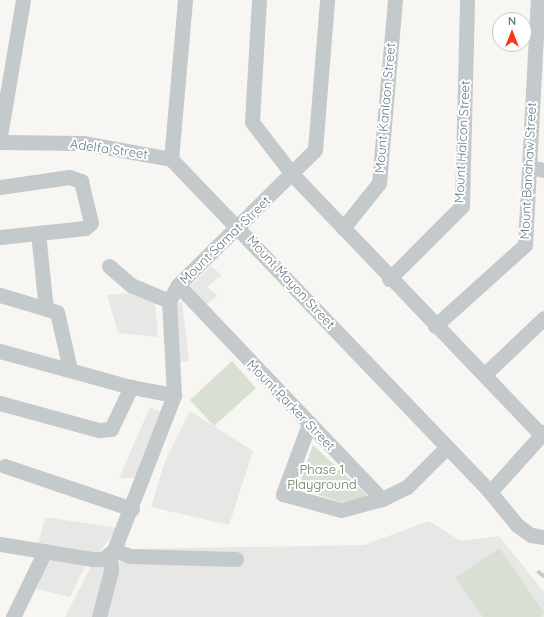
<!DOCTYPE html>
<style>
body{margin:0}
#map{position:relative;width:544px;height:617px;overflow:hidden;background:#f7f6f2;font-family:Quicksand,sans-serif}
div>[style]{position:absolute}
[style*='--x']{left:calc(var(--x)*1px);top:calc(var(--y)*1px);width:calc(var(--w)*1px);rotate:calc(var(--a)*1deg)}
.built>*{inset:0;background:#e7e8e6}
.green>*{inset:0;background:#d8dfd3}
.stream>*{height:3.5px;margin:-1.75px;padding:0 1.75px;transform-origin:1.75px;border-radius:1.75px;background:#beccd0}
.minor>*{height:15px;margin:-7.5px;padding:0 7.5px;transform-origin:7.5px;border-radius:7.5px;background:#c4c9cb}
span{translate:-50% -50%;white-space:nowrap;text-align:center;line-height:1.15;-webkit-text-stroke:4px #fff;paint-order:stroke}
.street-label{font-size:13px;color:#637986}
.park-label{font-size:13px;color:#65785e}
.north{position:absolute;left:492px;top:12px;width:40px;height:40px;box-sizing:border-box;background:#fff;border:1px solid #c1c9cf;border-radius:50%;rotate:0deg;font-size:11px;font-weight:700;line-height:16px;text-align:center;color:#637986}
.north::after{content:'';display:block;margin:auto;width:14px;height:18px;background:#f33916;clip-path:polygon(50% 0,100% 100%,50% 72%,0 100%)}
</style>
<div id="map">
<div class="built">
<div style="clip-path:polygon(211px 266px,222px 275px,207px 287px,218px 296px,206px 305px,190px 286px)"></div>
<div style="clip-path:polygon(154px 291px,158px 337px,118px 333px,107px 295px)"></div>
<div style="clip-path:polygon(182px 302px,189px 361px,179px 362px,175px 304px)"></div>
<div style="clip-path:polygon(150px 407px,165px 414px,136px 478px,119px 478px)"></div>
<div style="clip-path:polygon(190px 411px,253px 451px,229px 525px,151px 507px,165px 461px)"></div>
<div style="clip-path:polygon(45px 517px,118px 528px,98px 554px,38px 544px)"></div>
<div style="clip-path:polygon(429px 521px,461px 541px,499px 536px,544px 592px,544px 617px,65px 617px,92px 564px,130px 561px,131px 549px,364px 545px)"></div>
<div style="clip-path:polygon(49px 559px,86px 564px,70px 597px,36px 589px)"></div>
</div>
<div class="green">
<div style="clip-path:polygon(232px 361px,256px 388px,214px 426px,190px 400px)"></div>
<div style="clip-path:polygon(313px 445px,369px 497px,340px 502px,298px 488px)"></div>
<div style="clip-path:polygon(499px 548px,544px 612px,541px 617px,483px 617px,455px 578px)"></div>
</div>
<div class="stream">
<div style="--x:539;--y:572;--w:6;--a:39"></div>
</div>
<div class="minor">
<div style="--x:185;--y:0;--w:160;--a:95"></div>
<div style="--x:171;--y:159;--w:461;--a:46.2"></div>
<div style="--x:490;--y:492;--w:43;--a:50.7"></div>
<div style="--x:517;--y:525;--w:17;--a:36"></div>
<div style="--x:531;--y:535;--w:13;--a:9"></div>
<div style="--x:259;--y:0;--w:122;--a:93.3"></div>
<div style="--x:252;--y:122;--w:66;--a:52.4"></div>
<div style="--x:292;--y:174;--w:361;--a:46.3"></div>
<div style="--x:0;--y:136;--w:138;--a:-80.4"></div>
<div style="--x:0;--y:142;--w:83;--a:0.7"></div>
<div style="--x:83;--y:143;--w:89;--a:10.3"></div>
<div style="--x:529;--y:167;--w:15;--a:11"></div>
<div style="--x:0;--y:187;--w:70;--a:-8.2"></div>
<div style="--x:69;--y:177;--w:13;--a:18"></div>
<div style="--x:81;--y:181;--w:43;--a:76.6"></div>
<div style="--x:91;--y:223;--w:8;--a:140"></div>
<div style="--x:85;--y:228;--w:47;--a:173.9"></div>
<div style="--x:343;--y:228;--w:58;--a:-51.3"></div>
<div style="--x:379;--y:183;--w:184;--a:-85"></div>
<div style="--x:0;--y:237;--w:38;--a:-6"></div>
<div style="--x:38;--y:233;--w:76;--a:84"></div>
<div style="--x:109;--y:266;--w:29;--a:41"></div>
<div style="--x:131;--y:285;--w:41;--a:22.8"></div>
<div style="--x:389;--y:279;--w:103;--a:-45"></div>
<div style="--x:462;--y:206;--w:206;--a:-88.6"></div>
<div style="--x:178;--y:285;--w:296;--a:46.4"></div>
<div style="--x:0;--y:295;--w:59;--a:16.6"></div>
<div style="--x:57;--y:312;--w:58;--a:77.2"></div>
<div style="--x:435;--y:326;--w:121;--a:-42"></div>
<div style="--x:525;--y:245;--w:245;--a:-87"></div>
<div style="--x:0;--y:351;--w:136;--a:15.4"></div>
<div style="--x:131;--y:387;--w:44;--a:10.5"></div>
<div style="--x:485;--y:374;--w:81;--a:-43.5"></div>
<div style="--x:0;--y:403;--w:103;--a:15.3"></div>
<div style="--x:99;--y:430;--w:12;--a:-5"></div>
<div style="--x:111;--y:429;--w:47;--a:-64.5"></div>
<div style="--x:309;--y:424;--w:75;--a:110.4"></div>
<div style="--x:283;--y:494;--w:60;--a:15.4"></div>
<div style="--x:341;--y:510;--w:42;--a:-15"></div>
<div style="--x:382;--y:499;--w:28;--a:-26"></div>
<div style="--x:407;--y:487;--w:55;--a:-45"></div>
<div style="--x:5;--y:466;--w:134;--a:18.7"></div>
<div style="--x:490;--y:492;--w:81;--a:-48"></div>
<div style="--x:0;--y:544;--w:94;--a:9.2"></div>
<div style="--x:93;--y:559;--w:10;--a:0"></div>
<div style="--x:103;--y:559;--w:14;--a:-39"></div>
<div style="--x:114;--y:550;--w:166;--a:-68.8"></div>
<div style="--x:174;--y:395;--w:94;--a:-93"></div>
<div style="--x:169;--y:301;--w:18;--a:-61"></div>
<div style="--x:178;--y:285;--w:192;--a:-44.6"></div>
<div style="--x:315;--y:150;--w:150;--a:-85.4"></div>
<div style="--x:114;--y:550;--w:17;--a:21"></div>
<div style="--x:130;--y:556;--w:106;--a:1.6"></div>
<div style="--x:13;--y:617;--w:73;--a:-64.1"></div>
<div style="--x:99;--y:617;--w:48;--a:-75.4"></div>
<div style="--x:111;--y:571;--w:16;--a:-94"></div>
</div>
<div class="street-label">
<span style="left:385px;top:108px;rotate:-85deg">Mount Kanlaon Street</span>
<span style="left:462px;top:142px;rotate:-87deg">Mount Halcon Street</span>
<span style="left:109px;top:149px;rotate:8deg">Adelfa Street</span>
<span style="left:528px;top:171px;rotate:-87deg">Mount Banahaw Street</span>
<span style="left:225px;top:240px;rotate:-44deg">Mount Samat Street</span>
<span style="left:291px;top:282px;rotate:47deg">Mount Mayon Street</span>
<span style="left:291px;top:405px;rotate:46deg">Mount Parker Street</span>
</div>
<div class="park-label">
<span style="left:322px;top:477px">Phase 1<br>Playground</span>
</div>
<div class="north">N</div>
</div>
